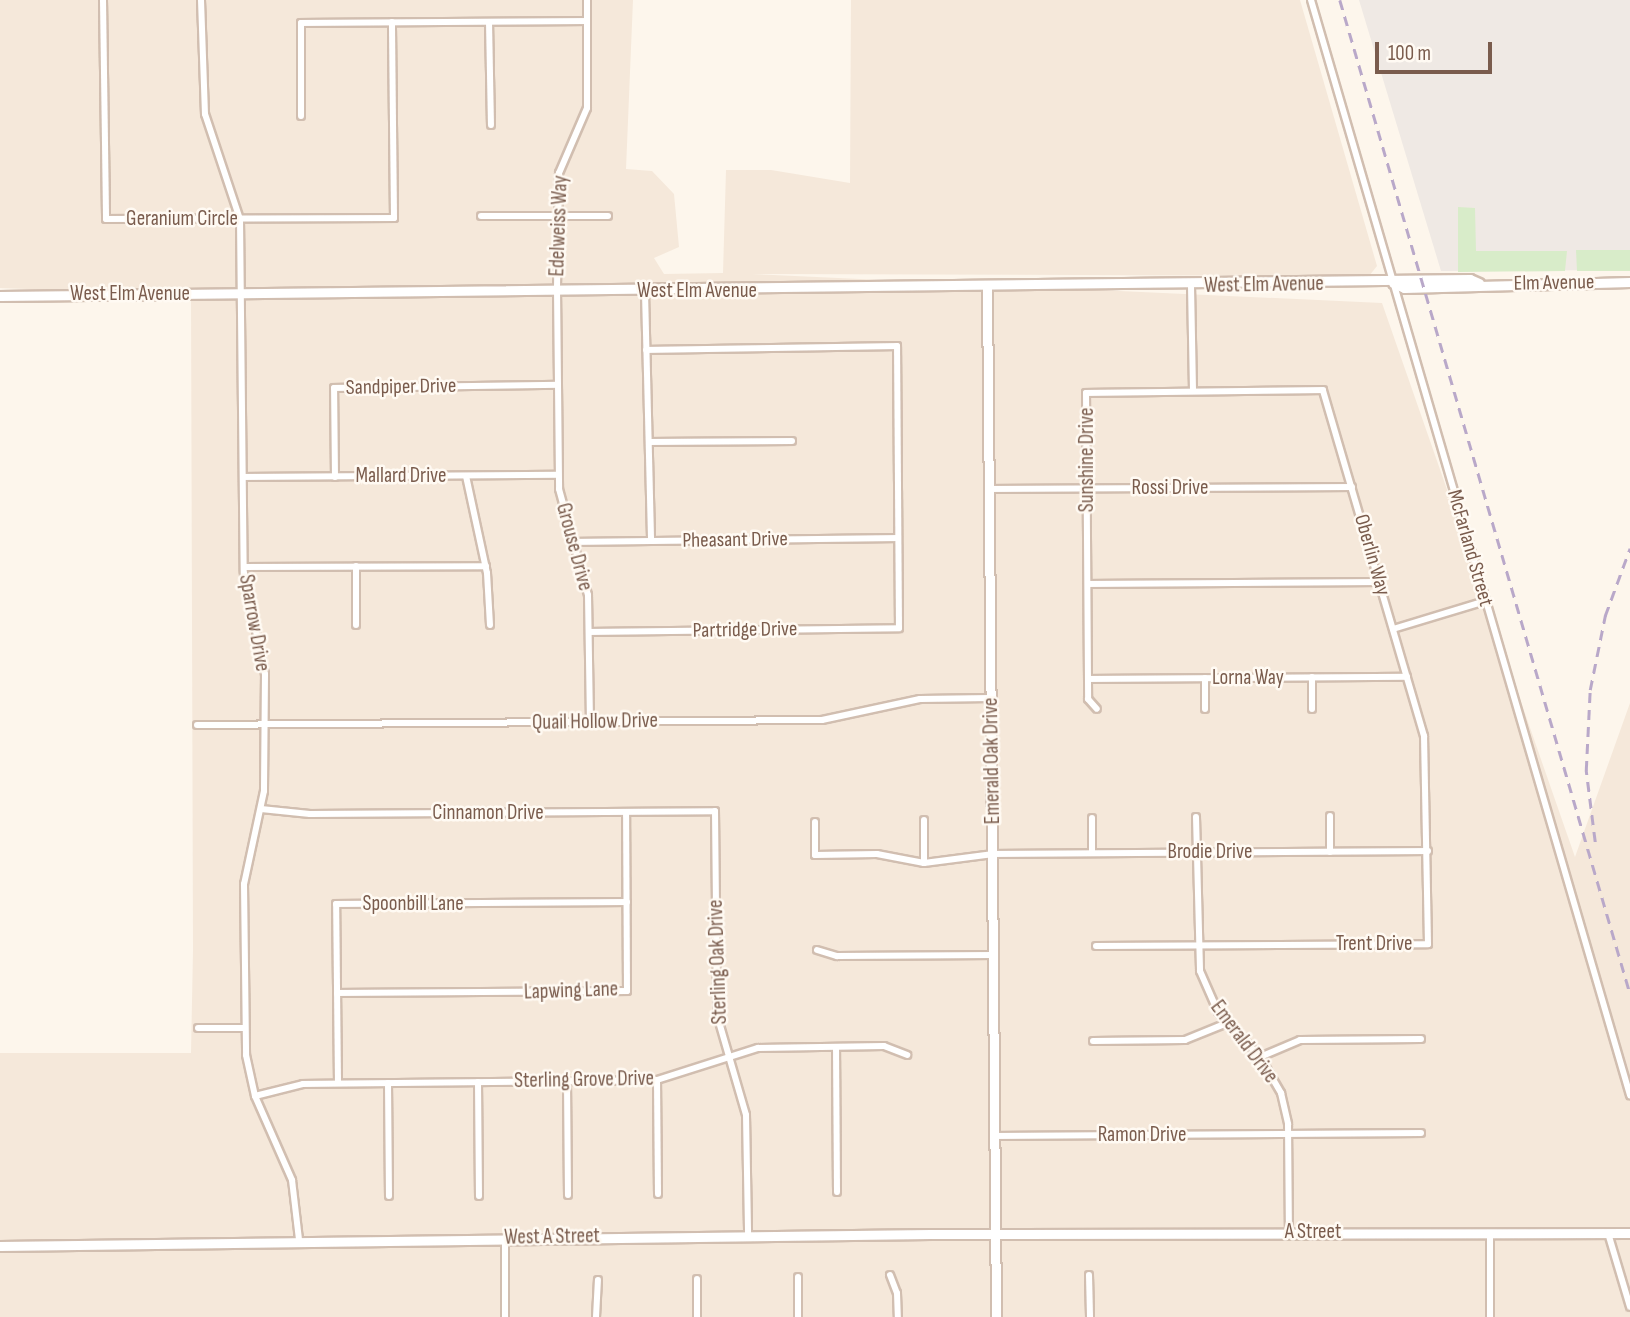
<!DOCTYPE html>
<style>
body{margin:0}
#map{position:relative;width:1630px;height:1317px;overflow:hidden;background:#fdf6ec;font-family:"Sofia Sans Condensed",sans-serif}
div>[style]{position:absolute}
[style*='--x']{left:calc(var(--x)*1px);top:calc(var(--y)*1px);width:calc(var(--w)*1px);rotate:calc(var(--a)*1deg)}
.residential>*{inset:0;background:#f5e8da}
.industrial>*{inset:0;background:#efe9e4}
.green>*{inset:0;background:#d8ecc9}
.roads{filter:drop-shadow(2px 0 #d1beb0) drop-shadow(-2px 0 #d1beb0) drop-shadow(0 2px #d1beb0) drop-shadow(0 -2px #d1beb0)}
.street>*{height:6px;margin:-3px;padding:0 3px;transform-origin:3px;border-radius:3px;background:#fff}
.secondary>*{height:9px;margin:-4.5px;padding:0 4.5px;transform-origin:4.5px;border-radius:4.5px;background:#fff}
.rail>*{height:2.5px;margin-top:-1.25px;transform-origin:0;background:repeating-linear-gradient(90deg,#b9a8c9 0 10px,transparent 0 17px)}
span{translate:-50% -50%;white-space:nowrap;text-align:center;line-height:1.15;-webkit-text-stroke:5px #fffaf3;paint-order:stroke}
.street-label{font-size:21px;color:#7a5c4d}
.scale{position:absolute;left:1375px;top:42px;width:117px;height:32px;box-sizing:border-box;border:4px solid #7a5c4d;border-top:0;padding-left:9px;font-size:21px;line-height:24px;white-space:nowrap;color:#7a5c4d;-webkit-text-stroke:5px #fffaf3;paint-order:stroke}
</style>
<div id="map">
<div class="residential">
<div style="clip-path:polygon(0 0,633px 0,626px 169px,652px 171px,674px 194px,679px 247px,654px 258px,664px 274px,723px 273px,726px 170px,771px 170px,850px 183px,851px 0,1300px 0,1377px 266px,1369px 276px,752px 274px,1382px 303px,1575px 857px,1630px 703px,1630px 1317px,0 1317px,0 1053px,191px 1053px,193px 950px,191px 295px,0 288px)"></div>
</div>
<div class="industrial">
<div style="clip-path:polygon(1359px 0,1630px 0,1630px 270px,1441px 271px)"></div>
</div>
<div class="green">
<div style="clip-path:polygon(1458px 207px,1475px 208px,1476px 251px,1567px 251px,1565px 271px,1458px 272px)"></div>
<div style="clip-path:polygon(1576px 250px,1630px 250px,1630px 271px,1577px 271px)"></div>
</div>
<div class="roads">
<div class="street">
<div style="--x:103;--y:0;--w:219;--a:89.2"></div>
<div style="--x:106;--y:219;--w:288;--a:-0.2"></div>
<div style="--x:394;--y:218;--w:196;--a:-90.6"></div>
<div style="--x:201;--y:0;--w:114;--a:88"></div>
<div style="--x:205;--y:114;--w:111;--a:71.6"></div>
<div style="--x:240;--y:219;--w:354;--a:89.4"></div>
<div style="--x:244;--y:573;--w:103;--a:78.3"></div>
<div style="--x:265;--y:674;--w:117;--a:90.5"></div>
<div style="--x:264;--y:791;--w:95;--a:102.1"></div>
<div style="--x:244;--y:884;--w:171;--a:89.3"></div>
<div style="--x:246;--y:1055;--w:42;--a:77.6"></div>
<div style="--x:255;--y:1096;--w:92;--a:66.2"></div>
<div style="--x:292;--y:1180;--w:60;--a:83.3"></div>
<div style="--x:587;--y:0;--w:108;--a:90"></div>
<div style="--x:587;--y:108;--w:71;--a:113.3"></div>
<div style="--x:559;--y:173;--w:116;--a:91"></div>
<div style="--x:557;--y:289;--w:200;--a:89.4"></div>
<div style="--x:559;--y:489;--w:110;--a:74.7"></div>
<div style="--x:588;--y:595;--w:127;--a:89.1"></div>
<div style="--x:1311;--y:0;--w:1141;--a:73.76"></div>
<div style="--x:489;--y:22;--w:103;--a:88.9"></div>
<div style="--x:301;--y:116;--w:93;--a:-90"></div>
<div style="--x:301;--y:23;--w:286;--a:-0.4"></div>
<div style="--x:481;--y:216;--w:127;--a:0"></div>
<div style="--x:1191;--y:286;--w:105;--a:88.9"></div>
<div style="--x:645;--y:292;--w:249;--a:88.6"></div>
<div style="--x:650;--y:442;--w:142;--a:-0.4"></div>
<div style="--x:466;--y:476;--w:99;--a:77.8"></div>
<div style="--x:487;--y:573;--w:52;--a:86.7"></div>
<div style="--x:243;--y:477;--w:315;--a:-0.4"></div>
<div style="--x:335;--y:477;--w:89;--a:-90.6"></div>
<div style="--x:334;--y:388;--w:224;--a:-0.8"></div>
<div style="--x:989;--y:489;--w:363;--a:-0.3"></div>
<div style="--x:572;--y:542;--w:326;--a:-0.7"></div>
<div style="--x:356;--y:566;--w:59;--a:90"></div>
<div style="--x:244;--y:567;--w:242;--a:-0.2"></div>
<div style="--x:1088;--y:584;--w:291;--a:-0.4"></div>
<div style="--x:1393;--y:629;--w:97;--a:-16.8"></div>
<div style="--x:590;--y:632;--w:309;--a:-0.7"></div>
<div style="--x:899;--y:628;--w:282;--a:-90.4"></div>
<div style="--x:897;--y:346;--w:251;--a:179.1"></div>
<div style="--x:1312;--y:677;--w:32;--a:90"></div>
<div style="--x:1205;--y:678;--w:31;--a:90"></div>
<div style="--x:1088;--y:679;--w:319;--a:-0.4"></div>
<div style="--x:197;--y:725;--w:625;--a:-0.46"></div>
<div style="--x:822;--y:720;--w:100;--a:-12.1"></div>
<div style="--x:920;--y:699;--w:71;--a:-0.8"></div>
<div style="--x:261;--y:809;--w:49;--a:5.8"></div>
<div style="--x:310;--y:814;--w:405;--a:-0.4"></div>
<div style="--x:715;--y:811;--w:204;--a:89.4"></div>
<div style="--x:717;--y:1015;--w:104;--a:73.8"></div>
<div style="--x:746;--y:1115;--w:120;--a:89"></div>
<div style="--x:1330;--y:816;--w:36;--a:90"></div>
<div style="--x:1196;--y:817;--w:154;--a:88.5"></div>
<div style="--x:1200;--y:971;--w:45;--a:66.3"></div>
<div style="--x:1218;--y:1012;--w:62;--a:47"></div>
<div style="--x:1260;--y:1057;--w:42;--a:59.7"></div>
<div style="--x:1281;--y:1093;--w:32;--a:77"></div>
<div style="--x:1288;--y:1124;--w:108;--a:89.5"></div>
<div style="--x:1092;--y:818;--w:35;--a:90"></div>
<div style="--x:924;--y:820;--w:43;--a:90"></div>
<div style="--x:815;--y:822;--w:33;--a:90"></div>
<div style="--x:815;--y:855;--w:62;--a:-0.9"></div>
<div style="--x:877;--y:854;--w:48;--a:10.8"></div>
<div style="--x:924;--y:863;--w:70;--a:-7.4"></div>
<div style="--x:993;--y:854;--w:435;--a:-0.4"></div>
<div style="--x:1096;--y:946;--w:332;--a:-0.3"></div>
<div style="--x:1428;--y:944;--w:208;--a:-91.1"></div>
<div style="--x:1424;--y:736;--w:360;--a:-106.3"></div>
<div style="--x:1323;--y:390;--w:237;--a:179.3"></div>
<div style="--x:1086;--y:393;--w:306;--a:89.6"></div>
<div style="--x:1088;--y:699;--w:13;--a:48"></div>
<div style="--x:817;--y:950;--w:21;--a:17"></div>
<div style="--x:837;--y:956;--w:157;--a:-0.4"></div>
<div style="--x:337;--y:993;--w:290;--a:-0.4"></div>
<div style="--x:627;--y:991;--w:179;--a:-90.3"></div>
<div style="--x:198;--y:1028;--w:47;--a:0"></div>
<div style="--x:1093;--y:1041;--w:92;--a:-0.6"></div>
<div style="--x:1185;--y:1040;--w:45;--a:-22"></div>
<div style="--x:836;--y:1047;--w:145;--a:89.6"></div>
<div style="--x:1260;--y:1057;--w:43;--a:-23"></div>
<div style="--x:1300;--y:1040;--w:121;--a:-0.5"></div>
<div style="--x:657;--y:1080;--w:114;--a:89.5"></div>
<div style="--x:478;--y:1082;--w:114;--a:89.5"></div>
<div style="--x:567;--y:1082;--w:113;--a:89.5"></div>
<div style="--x:338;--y:1083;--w:179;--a:-90.6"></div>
<div style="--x:336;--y:904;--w:291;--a:-0.4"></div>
<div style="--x:388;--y:1083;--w:113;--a:89.5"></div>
<div style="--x:255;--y:1096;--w:49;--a:-14"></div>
<div style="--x:303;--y:1084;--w:354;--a:-0.6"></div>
<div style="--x:657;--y:1080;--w:106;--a:-17.6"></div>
<div style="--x:758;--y:1048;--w:126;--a:-0.9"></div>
<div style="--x:884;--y:1046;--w:25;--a:21"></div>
<div style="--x:995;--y:1136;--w:426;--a:-0.4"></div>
<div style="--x:1608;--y:1233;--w:77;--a:73.4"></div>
<div style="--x:505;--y:1238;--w:79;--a:90"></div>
<div style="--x:890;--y:1275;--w:19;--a:69"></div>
<div style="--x:897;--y:1293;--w:24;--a:88"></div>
<div style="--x:1089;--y:1275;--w:42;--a:88.6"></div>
<div style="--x:798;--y:1277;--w:40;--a:90"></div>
<div style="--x:697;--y:1279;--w:38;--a:90"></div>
<div style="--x:596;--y:1317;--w:37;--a:-87"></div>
<div style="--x:1490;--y:1317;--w:83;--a:-90"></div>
</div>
<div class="secondary">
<div style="--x:1393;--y:283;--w:12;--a:24"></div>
<div style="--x:1404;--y:288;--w:226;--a:-1.5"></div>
<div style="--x:987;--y:287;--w:1030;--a:89.5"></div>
<div style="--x:0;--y:296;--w:1470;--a:-0.66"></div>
<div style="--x:1470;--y:279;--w:10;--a:24"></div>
<div style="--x:0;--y:1246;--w:930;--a:-0.74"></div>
<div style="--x:930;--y:1234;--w:700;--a:-0.08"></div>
</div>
</div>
<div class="rail">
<div style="--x:1340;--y:0;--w:1034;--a:73.72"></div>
<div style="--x:1595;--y:842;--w:72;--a:-97.2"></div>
<div style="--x:1586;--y:771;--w:81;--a:-87.2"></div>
<div style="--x:1590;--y:690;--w:76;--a:-78.5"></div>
<div style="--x:1605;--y:616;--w:72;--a:-69.8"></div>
</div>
<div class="street-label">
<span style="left:182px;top:219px">Geranium Circle</span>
<span style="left:559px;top:226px;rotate:-88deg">Edelweiss Way</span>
<span style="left:1554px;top:283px;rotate:-1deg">Elm Avenue</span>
<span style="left:1264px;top:285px;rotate:-1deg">West Elm Avenue</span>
<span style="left:697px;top:291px">West Elm Avenue</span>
<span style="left:130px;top:294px">West Elm Avenue</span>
<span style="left:401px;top:387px;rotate:-1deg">Sandpiper Drive</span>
<span style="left:1087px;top:460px;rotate:-90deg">Sunshine Drive</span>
<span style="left:401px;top:476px">Mallard Drive</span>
<span style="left:1170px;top:488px">Rossi Drive</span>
<span style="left:735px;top:540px;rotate:-1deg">Pheasant Drive</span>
<span style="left:574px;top:547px;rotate:75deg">Grouse Drive</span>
<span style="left:1470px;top:548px;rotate:74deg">McFarland Street</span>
<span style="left:1372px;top:555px;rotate:74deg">Oberlin Way</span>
<span style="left:254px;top:623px;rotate:80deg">Sparrow Drive</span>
<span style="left:745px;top:630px;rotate:-1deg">Partridge Drive</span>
<span style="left:1248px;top:678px">Lorna Way</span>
<span style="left:595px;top:722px;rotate:-1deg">Quail Hollow Drive</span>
<span style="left:992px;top:761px;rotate:-91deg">Emerald Oak Drive</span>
<span style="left:488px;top:813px">Cinnamon Drive</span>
<span style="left:1210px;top:852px">Brodie Drive</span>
<span style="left:413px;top:904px">Spoonbill Lane</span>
<span style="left:1374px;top:944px">Trent Drive</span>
<span style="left:718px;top:962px;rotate:-92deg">Sterling Oak Drive</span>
<span style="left:571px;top:991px;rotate:-2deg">Lapwing Lane</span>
<span style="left:1244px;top:1042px;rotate:53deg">Emerald Drive</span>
<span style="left:584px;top:1080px;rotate:-1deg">Sterling Grove Drive</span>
<span style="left:1142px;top:1135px">Ramon Drive</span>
<span style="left:1313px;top:1232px">A Street</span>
<span style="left:552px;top:1237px;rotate:-1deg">West A Street</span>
</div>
<div class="scale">100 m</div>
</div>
